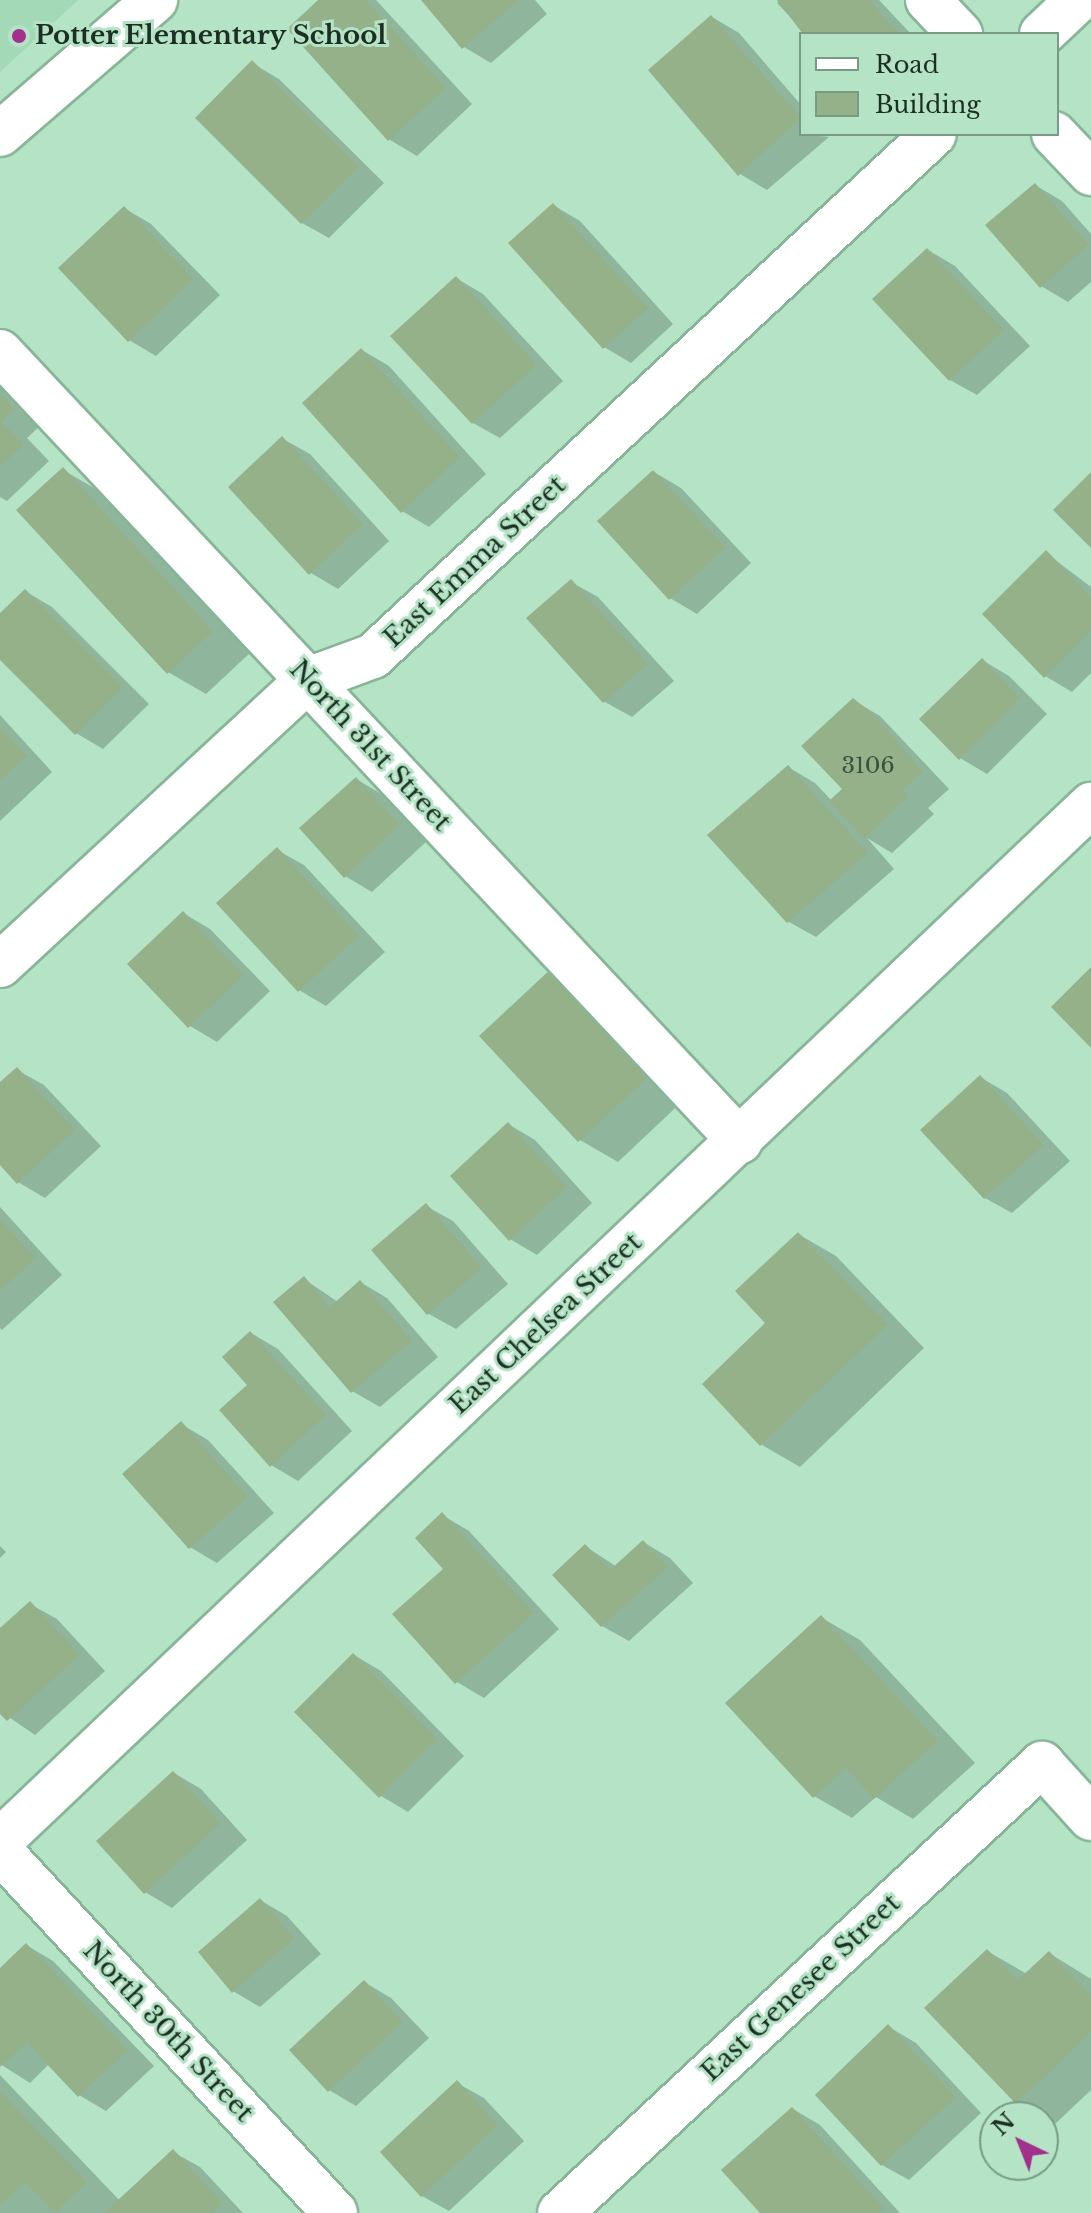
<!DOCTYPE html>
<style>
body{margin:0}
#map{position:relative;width:1091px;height:2213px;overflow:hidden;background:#b4e3c5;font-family:"Libre Baskerville",serif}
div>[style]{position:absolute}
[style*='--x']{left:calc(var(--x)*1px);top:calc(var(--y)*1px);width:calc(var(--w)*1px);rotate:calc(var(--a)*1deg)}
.built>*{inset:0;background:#a3d9b6}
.shadow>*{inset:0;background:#0003}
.building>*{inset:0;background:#95b18a}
.roads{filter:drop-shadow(2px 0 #88b598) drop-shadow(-2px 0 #88b598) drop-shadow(0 2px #88b598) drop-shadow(0 -2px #88b598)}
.minor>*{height:44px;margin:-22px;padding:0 22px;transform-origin:22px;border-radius:22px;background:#fff}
.dots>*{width:22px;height:22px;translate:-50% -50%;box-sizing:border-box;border:4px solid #b4e3c5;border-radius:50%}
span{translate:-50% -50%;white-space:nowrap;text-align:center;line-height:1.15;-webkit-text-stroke:6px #b4e3c5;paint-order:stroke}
.number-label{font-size:22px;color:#3b503e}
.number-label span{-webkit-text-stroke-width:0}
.poi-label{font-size:26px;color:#1d2f24;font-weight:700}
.left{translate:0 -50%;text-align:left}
.street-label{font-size:26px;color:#1d2f24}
.legend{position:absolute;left:799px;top:32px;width:260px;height:104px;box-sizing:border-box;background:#b4e3c5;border:2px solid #789b85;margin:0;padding:10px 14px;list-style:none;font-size:24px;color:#1d2f24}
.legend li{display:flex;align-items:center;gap:16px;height:40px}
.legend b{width:40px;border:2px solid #789b85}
.north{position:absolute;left:979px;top:2101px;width:80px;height:80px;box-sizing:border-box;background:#b4e3c5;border:2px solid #789b85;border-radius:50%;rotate:317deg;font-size:22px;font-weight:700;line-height:32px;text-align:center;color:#1d2f24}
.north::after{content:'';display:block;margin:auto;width:28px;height:36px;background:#a2308c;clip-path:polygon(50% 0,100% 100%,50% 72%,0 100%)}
</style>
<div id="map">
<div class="built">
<div style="clip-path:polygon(0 0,78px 0,0 72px)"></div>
</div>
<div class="shadow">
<div style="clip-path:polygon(321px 0,376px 0,472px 104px,417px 156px,390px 140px,290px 29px)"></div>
<div style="clip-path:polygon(423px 0,535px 0,547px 14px,491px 63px,464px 47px)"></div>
<div style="clip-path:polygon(780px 0,879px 0,911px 34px,806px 34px,777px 3px)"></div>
<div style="clip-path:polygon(712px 17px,739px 33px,801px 105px,801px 134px,829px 137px,767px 190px,740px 174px)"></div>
<div style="clip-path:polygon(252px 63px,279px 79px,384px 183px,329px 238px,302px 223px)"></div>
<div style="clip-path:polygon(1035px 185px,1062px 201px,1091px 234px,1091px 282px,1068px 302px,1041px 286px)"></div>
<div style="clip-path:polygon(553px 205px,580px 221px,673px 324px,631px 363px,604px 347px)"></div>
<div style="clip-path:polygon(124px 208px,151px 224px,220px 295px,156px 356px,129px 340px)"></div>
<div style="clip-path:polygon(928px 250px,955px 266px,1030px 346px,977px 395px,950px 380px)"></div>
<div style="clip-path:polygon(456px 278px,483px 294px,563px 381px,500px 438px,473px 423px)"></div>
<div style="clip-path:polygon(362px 350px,389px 366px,486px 474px,429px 527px,402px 511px)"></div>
<div style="clip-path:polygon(0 382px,41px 425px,27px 438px,49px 461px,7px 501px,0 497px)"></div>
<div style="clip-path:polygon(283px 439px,310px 454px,389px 541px,338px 589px,311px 573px)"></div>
<div style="clip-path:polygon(63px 470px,101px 492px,250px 653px,206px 694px,168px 672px)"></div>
<div style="clip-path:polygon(654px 472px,681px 488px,751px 563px,697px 614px,670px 598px)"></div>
<div style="clip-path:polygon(1046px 553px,1091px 587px,1091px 673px,1072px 692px,1045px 676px)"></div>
<div style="clip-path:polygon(571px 582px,598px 597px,674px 681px,632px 717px,605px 702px,529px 618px)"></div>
<div style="clip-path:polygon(25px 591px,52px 607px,149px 704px,103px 749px,76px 733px,0 657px,0 616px)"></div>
<div style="clip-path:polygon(982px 660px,1009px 676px,1047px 714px,987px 774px,960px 758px)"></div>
<div style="clip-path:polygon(853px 700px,880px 716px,949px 789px,928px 808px,934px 814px,892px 853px,867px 838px,894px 869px,816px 937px,789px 922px,710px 835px,788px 767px,815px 783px,832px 801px,845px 789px)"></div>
<div style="clip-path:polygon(0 715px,52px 772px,0 821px)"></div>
<div style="clip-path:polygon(356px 779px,383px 795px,426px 842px,372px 892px,345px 876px)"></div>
<div style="clip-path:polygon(277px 850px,304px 865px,385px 952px,326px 1006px,299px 990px)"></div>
<div style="clip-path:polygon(183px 913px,210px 929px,270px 991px,217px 1042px,190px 1026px)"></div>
<div style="clip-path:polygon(553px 970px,688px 1096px,618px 1162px,580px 1140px)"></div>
<div style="clip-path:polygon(17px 1070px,44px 1085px,101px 1146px,45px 1198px,18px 1182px,0 1162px,0 1085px)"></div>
<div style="clip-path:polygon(980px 1077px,1007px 1093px,1070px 1161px,1012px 1213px,985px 1198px)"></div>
<div style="clip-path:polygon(508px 1124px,535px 1140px,592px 1203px,537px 1255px,510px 1239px)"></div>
<div style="clip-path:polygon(426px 1206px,453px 1221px,508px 1284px,456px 1329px,429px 1314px,374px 1250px)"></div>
<div style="clip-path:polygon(0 1207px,62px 1275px,2px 1330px,0 1328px)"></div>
<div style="clip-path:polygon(798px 1234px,836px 1256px,924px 1348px,800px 1467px,762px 1445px,705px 1384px,768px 1324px)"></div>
<div style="clip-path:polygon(304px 1279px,338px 1302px,360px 1282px,387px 1298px,438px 1357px,380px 1407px,352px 1391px)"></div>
<div style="clip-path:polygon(251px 1333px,278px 1349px,352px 1431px,298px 1481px,271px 1465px,250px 1385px)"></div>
<div style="clip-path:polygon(181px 1424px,208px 1440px,274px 1513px,217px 1563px,190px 1547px)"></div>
<div style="clip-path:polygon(442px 1515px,469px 1531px,559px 1629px,484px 1698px,457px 1682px)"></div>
<div style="clip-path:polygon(643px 1542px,670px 1558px,693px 1583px,629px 1641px,602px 1626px,555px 1575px,585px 1546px,617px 1567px)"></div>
<div style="clip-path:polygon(0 1546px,6px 1552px,0 1558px)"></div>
<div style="clip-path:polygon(30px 1604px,57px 1619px,105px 1671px,35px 1735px,0 1711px,0 1631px)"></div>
<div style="clip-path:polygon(822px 1618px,860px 1640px,975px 1763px,913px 1819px,876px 1797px,852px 1818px,814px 1796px)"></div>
<div style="clip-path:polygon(354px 1655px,381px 1671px,464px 1756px,408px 1812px,381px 1796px)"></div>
<div style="clip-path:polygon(174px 1773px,201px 1789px,247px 1840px,172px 1908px,145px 1892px)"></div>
<div style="clip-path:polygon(260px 1900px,287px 1916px,321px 1954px,260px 2007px,233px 1991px)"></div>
<div style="clip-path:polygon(26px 1945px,53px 1961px,154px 2066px,106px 2111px,79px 2095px,49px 2064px,30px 2083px,0 2064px,0 1970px)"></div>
<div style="clip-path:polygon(987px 1951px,1027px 1974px,1049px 1953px,1091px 1979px,1091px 2090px,1055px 2124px,1017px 2102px)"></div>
<div style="clip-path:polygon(364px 1982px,391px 1998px,429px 2038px,356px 2106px,329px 2090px)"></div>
<div style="clip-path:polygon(889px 2027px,916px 2043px,981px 2113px,909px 2180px,882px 2165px)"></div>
<div style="clip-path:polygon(0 2075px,120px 2201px,173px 2152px,200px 2167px,243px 2213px,0 2213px)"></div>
<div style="clip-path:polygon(457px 2083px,484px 2098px,524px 2141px,449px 2211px,422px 2196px)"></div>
<div style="clip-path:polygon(793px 2109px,820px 2125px,900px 2213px,763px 2213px)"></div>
</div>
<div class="building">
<div style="clip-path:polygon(318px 0,366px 0,446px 88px,388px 141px,287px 29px)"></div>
<div style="clip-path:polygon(421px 0,519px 0,462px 49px)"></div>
<div style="clip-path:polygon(777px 0,869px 0,901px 34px,803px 34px)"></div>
<div style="clip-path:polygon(711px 15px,801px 118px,738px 176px,648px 70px)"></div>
<div style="clip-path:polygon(252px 60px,359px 167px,301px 224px,195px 118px)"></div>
<div style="clip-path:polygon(1035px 183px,1089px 245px,1040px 288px,985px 225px)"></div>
<div style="clip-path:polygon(553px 203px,648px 308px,603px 349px,508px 243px)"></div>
<div style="clip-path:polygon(124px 206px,194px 279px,128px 342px,58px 268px)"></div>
<div style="clip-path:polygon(927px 248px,1004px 330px,949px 381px,872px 299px)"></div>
<div style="clip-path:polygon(456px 276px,537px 365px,472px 424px,390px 336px)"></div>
<div style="clip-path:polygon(361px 348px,460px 457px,401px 513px,302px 403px)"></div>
<div style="clip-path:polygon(0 393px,15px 409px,1px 421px,23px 445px,0 467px)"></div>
<div style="clip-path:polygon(282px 436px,363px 524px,309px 575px,228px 487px)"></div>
<div style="clip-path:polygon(63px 467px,213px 631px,167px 674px,16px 510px)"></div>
<div style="clip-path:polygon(653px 470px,726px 547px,669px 600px,597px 521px)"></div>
<div style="clip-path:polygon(1091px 472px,1091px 548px,1053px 510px)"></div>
<div style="clip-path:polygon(1046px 550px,1091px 597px,1091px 631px,1044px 678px,982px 614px)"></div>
<div style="clip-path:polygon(571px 579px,648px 664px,603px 703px,526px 618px)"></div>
<div style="clip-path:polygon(25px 589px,123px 687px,75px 735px,0 660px,0 613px)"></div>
<div style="clip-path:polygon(982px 658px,1021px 698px,959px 760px,919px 719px)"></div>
<div style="clip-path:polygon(853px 698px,876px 717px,923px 772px,902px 791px,908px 797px,864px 839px,829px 801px,842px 789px,801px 746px)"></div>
<div style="clip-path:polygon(0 727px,27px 756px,0 781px)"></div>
<div style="clip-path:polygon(788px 765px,868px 853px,787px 923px,707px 835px)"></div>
<div style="clip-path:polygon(356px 777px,400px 825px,344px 878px,299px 828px)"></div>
<div style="clip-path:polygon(277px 847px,359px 936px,298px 992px,216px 903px)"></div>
<div style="clip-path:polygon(183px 911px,244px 975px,188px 1028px,127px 964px)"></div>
<div style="clip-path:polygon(553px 967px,652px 1074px,578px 1142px,479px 1036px)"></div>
<div style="clip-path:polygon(1091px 967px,1091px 1048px,1051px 1007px)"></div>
<div style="clip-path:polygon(17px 1067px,75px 1130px,17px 1184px,0 1165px,0 1082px)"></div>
<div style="clip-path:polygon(980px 1075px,1044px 1145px,984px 1199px,920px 1130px)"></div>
<div style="clip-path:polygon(508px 1122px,567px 1187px,509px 1241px,450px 1176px)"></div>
<div style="clip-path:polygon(426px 1203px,482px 1268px,427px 1315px,371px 1250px)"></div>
<div style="clip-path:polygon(0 1219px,36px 1258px,0 1291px)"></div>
<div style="clip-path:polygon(798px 1232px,888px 1325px,760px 1446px,702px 1384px,765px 1323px,735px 1291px)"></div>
<div style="clip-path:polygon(304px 1276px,330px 1307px,360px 1280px,412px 1341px,351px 1393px,273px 1302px)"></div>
<div style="clip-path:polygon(250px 1331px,326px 1415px,270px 1467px,219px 1410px,247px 1385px,222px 1357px)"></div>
<div style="clip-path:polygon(181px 1421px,248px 1497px,189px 1549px,122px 1474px)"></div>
<div style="clip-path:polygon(442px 1512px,534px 1613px,455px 1684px,392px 1614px,443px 1569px,415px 1538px)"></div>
<div style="clip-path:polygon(643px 1540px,668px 1567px,601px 1627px,552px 1575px,585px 1544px,610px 1570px)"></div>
<div style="clip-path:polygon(30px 1601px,80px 1655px,7px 1721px,0 1714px,0 1628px)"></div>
<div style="clip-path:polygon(821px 1615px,938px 1741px,874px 1799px,846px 1768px,813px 1798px,725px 1703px)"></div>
<div style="clip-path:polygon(353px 1653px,438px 1739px,379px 1798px,294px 1712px)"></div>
<div style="clip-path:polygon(173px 1771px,221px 1823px,144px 1894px,96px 1841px)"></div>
<div style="clip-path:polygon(260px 1898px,295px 1938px,232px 1993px,198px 1952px)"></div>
<div style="clip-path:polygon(26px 1943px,128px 2050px,78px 2097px,27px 2043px,0 2067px,0 1968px)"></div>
<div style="clip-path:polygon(987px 1949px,1018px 1980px,1049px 1951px,1091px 1995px,1091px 2032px,1016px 2104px,924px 2008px)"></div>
<div style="clip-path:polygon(364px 1980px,403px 2022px,328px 2092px,289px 2050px)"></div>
<div style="clip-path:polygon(888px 2024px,956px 2097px,881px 2166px,815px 2095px)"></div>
<div style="clip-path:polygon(457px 2080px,498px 2125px,421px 2197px,380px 2152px)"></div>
<div style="clip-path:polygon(0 2091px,87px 2182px,55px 2213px,25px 2182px,0 2206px)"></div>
<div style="clip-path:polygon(792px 2107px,884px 2208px,879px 2213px,760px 2213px,721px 2170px)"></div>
<div style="clip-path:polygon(173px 2149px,223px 2203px,213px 2213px,104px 2213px)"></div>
</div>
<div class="roads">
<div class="minor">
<div style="--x:928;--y:0;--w:47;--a:46.7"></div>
<div style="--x:1042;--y:34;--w:50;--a:-43.4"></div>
<div style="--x:0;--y:134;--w:205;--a:-40.8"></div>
<div style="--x:1054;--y:134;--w:54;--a:46.5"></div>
<div style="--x:0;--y:352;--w:1082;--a:46.84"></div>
<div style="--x:0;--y:965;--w:420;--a:-42.8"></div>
<div style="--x:308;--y:680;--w:69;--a:-20.3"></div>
<div style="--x:373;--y:656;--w:766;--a:-42.94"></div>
<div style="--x:0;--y:1841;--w:1505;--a:-43.52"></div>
<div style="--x:0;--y:1851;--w:493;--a:47.2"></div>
<div style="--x:560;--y:2213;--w:659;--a:-42.97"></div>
<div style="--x:1042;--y:1764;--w:73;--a:47.8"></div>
</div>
</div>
<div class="dots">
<div style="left:19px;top:36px;background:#a2308c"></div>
</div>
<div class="number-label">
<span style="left:868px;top:766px">3106</span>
</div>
<div class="poi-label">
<span class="left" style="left:35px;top:36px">Potter Elementary School</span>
</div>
<div class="street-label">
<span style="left:475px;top:562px;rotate:-43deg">East Emma Street</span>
<span style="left:370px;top:746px;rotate:47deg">North 31st Street</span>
<span style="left:546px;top:1324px;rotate:-43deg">East Chelsea Street</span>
<span style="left:801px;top:1988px;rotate:-43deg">East Genesee Street</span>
<span style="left:168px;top:2032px;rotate:47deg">North 30th Street</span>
</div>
<ul class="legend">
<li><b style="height:10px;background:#fff"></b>Road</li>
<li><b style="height:22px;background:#95b18a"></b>Building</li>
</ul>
<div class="north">N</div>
</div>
